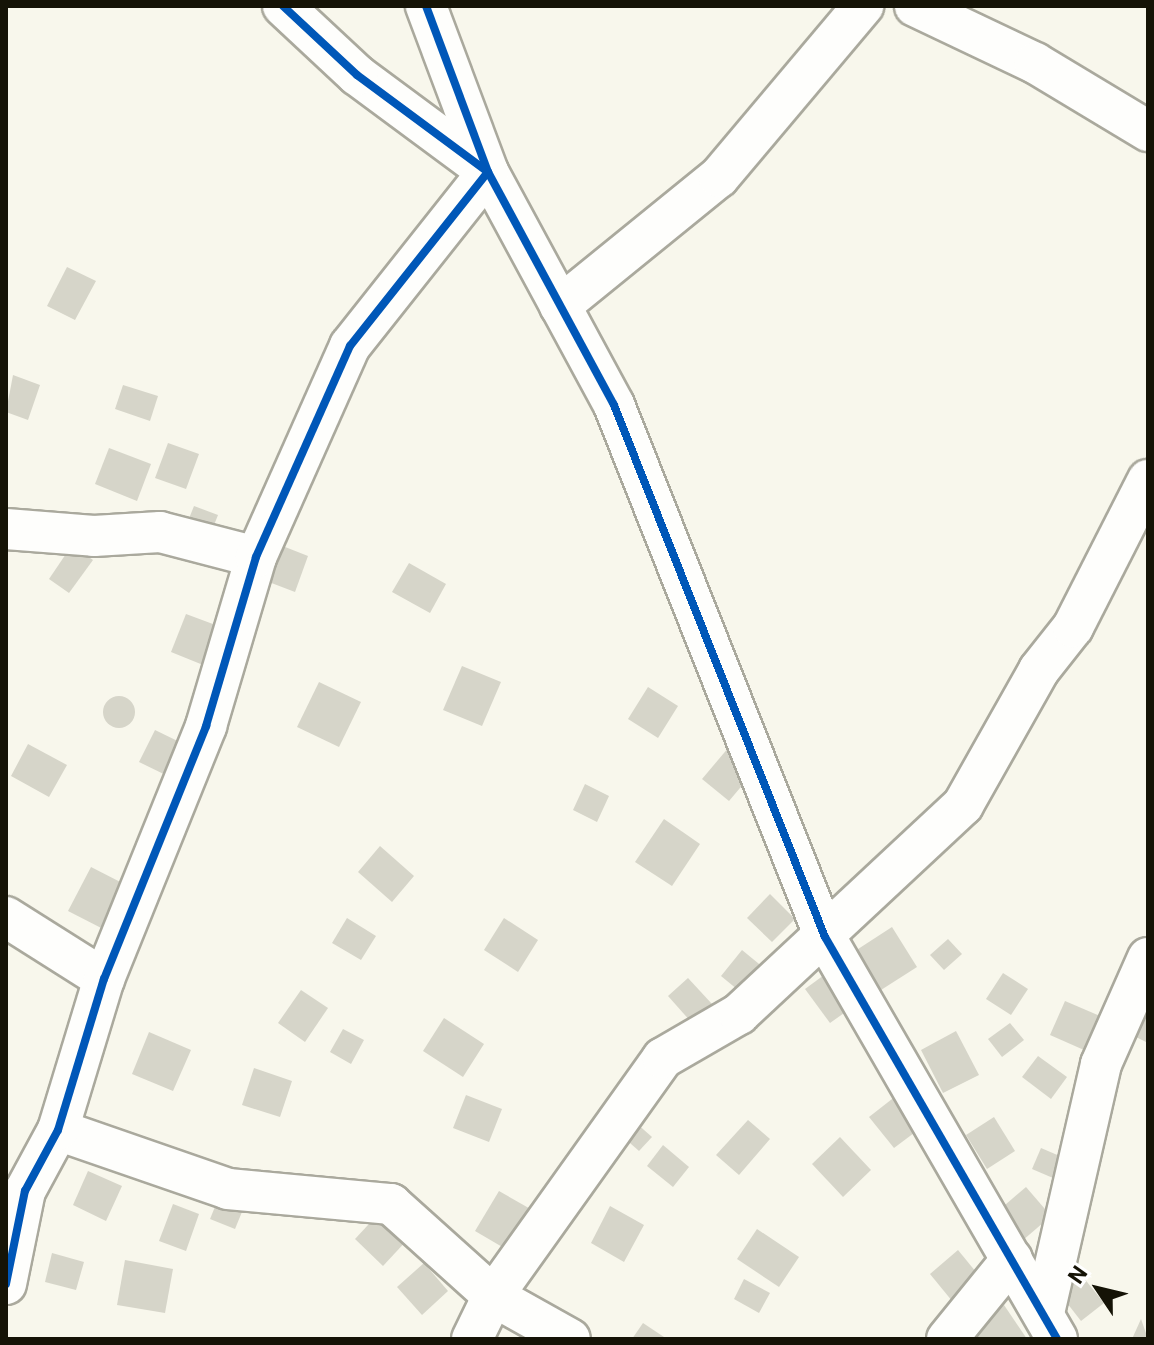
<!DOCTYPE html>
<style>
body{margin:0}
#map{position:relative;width:1154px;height:1345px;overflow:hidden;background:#f8f7ec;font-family:Roboto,sans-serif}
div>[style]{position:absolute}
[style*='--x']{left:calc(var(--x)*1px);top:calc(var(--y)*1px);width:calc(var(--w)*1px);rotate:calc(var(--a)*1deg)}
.building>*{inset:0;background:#d6d5c9}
.round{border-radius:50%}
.roads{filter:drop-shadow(2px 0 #aaa99d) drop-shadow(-2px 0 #aaa99d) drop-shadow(0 2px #aaa99d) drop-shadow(0 -2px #aaa99d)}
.minor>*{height:40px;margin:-20px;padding:0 20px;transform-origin:20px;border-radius:20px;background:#fefefc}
.cycleway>*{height:8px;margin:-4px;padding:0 4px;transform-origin:4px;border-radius:4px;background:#0057b8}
span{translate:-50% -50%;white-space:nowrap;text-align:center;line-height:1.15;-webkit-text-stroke:7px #fff;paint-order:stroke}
.frame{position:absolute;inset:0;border:8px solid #151306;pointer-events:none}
.north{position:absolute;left:1058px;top:1249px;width:80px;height:80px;-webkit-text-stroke:6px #fff;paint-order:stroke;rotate:305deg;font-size:22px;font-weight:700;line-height:32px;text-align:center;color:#151306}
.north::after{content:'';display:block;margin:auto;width:28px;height:36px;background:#151306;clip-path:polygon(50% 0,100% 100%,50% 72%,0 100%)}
</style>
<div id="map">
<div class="building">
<div style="clip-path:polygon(67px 267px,96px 281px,75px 320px,47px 306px)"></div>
<div style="clip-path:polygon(13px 375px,40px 385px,28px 420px,6px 412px)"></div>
<div style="clip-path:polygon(123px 385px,158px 396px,150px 421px,115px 409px)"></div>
<div style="clip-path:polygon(168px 443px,199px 454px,186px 489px,155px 478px)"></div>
<div style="clip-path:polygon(109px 448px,151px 464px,137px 501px,95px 484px)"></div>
<div style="clip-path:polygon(194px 506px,218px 515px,210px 535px,186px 526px)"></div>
<div style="clip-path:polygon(275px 543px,308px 556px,295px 592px,261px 579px)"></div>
<div style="clip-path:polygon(72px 545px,93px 560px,69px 593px,49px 579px)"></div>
<div style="clip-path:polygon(409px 563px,446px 584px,430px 613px,392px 592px)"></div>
<div style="clip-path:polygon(186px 614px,229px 630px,213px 669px,171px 652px)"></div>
<div style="clip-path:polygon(462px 666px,501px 682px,482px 726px,443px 710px)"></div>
<div style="clip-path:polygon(319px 682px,361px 702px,339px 747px,297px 727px)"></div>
<div style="clip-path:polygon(648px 687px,678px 706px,658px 738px,628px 719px)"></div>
<div class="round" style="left:103px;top:696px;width:32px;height:32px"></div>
<div style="clip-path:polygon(155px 730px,194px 749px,178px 781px,139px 762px)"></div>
<div style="clip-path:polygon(28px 744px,67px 765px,49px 797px,11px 776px)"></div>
<div style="clip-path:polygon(729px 747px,756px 769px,729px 801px,702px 779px)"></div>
<div style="clip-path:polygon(585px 784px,609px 796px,597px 822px,573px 810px)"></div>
<div style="clip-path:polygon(664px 819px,700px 844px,672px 886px,635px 862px)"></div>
<div style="clip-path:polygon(380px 846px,414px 876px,392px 902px,358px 872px)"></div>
<div style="clip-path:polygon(91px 867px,134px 889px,111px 933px,68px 911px)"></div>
<div style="clip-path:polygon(770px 894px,795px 919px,772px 942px,747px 918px)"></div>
<div style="clip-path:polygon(347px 918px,376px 936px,361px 960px,332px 943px)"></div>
<div style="clip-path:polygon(504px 918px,538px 940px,518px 972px,484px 950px)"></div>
<div style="clip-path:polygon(892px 927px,917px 967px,881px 990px,855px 951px)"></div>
<div style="clip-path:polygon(948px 939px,962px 954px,944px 970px,930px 955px)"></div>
<div style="clip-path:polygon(742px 950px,770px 973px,749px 999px,721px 976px)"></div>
<div style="clip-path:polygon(835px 967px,861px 1001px,830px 1023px,805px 989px)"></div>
<div style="clip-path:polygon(1003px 973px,1028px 989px,1011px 1015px,986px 999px)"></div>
<div style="clip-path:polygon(688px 978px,712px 1004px,692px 1023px,668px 996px)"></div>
<div style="clip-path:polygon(301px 990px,328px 1008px,305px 1042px,278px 1023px)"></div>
<div style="clip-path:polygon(1065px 1001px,1100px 1016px,1084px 1050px,1050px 1035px)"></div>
<div style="clip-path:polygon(1148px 1002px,1148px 1043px,1132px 1035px)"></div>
<div style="clip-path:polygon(444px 1018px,484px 1044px,463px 1077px,423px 1051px)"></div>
<div style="clip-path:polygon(1010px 1023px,1024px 1040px,1002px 1057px,988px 1039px)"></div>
<div style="clip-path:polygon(343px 1029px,364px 1040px,351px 1064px,330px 1052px)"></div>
<div style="clip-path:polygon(956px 1031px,979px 1075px,943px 1093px,921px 1050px)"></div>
<div style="clip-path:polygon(149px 1032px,191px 1050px,173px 1091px,132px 1074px)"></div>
<div style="clip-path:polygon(1038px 1056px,1067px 1077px,1051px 1099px,1022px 1077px)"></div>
<div style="clip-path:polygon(254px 1068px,292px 1081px,280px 1117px,242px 1105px)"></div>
<div style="clip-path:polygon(901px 1092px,926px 1124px,894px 1148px,869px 1117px)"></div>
<div style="clip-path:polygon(466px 1095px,502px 1109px,489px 1142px,453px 1128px)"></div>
<div style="clip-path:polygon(994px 1117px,1015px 1151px,987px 1169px,966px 1135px)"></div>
<div style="clip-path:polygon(748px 1120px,770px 1139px,739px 1175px,716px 1155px)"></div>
<div style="clip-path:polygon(635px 1122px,652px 1137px,639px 1151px,622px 1136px)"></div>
<div style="clip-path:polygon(840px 1137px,871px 1170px,843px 1197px,812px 1164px)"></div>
<div style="clip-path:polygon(663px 1145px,689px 1167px,673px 1187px,647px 1166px)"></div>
<div style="clip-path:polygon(1041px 1148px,1069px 1160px,1060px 1181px,1032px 1169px)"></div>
<div style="clip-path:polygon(88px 1171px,122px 1186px,106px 1221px,73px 1205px)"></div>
<div style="clip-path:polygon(1026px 1187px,1051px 1216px,1022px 1241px,998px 1211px)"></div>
<div style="clip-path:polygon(499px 1191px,534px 1211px,511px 1252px,475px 1231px)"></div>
<div style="clip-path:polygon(219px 1197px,244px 1207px,235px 1229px,210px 1219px)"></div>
<div style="clip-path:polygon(173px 1204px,199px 1214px,186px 1251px,159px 1241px)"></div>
<div style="clip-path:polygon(610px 1206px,644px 1225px,624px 1262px,591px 1243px)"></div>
<div style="clip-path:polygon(381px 1211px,409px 1238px,383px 1266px,355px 1239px)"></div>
<div style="clip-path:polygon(757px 1229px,799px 1257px,779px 1287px,737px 1259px)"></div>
<div style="clip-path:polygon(958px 1250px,985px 1283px,957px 1307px,930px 1274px)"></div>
<div style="clip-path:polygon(52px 1253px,84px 1262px,76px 1290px,45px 1282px)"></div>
<div style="clip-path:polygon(125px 1260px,173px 1269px,165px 1313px,117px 1305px)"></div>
<div style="clip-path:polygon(424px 1263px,448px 1291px,422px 1315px,397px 1287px)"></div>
<div style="clip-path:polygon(1083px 1277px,1104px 1303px,1081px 1321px,1060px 1294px)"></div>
<div style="clip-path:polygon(744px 1279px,770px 1293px,759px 1313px,734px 1299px)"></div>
<div style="clip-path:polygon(1004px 1305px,1027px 1339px,976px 1339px,969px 1328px)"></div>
<div style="clip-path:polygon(1141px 1319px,1148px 1339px,1132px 1339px)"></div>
<div style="clip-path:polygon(643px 1323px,667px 1339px,632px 1339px)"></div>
</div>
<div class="roads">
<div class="minor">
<div style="--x:426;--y:6;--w:177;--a:69.5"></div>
<div style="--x:488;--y:172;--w:265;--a:61.6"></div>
<div style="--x:614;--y:405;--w:572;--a:68.37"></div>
<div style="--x:825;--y:937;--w:464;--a:60"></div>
<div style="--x:915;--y:6;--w:133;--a:25.4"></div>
<div style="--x:1035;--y:63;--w:132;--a:31"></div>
<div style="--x:560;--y:306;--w:205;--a:-39.1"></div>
<div style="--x:719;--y:177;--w:224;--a:-49.9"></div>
<div style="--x:6;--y:529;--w:88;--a:4.5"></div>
<div style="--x:94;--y:536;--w:66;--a:-3.5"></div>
<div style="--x:160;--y:532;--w:99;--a:14.6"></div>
<div style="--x:6;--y:917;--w:116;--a:32.3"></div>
<div style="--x:58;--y:1130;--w:180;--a:19.1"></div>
<div style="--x:228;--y:1189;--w:164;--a:5.3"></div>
<div style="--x:391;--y:1204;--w:137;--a:42"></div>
<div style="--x:493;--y:1296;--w:88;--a:29.2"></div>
<div style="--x:6;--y:1284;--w:95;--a:-78.5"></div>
<div style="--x:25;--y:1191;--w:69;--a:-61.6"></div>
<div style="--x:58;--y:1130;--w:158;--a:-73.1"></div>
<div style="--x:104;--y:979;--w:273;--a:-68"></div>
<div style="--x:206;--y:726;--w:176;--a:-73.5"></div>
<div style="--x:256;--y:557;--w:231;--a:-66"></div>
<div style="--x:350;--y:346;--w:222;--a:-51.6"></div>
<div style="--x:488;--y:172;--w:163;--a:-143.5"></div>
<div style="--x:357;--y:75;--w:101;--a:-137"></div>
<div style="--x:1044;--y:1313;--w:255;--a:-77.1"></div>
<div style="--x:1101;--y:1064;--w:116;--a:-66.1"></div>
<div style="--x:472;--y:1339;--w:48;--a:-64"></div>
<div style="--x:493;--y:1296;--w:292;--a:-54.5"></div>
<div style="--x:663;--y:1058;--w:88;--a:-30.1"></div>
<div style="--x:739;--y:1014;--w:306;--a:-43"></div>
<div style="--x:963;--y:805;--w:155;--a:-60.6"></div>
<div style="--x:1039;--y:670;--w:55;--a:-51.7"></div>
<div style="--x:1073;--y:627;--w:165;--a:-63"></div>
<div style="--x:947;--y:1339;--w:103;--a:-50.9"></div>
</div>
</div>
<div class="cycleway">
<div style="--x:426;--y:6;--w:177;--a:69.5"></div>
<div style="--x:488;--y:172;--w:265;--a:61.6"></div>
<div style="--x:614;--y:405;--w:572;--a:68.37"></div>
<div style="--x:825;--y:937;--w:464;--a:60"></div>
<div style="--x:6;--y:1284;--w:95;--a:-78.5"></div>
<div style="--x:25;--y:1191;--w:69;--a:-61.6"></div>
<div style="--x:58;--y:1130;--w:158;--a:-73.1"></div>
<div style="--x:104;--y:979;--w:273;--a:-68"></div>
<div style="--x:206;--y:726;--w:176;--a:-73.5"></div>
<div style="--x:256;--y:557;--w:231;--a:-66"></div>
<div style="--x:350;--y:346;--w:222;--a:-51.6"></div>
<div style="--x:488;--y:172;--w:163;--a:-143.5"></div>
<div style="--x:357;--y:75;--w:101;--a:-137"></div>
</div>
<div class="frame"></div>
<div class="north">N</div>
</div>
